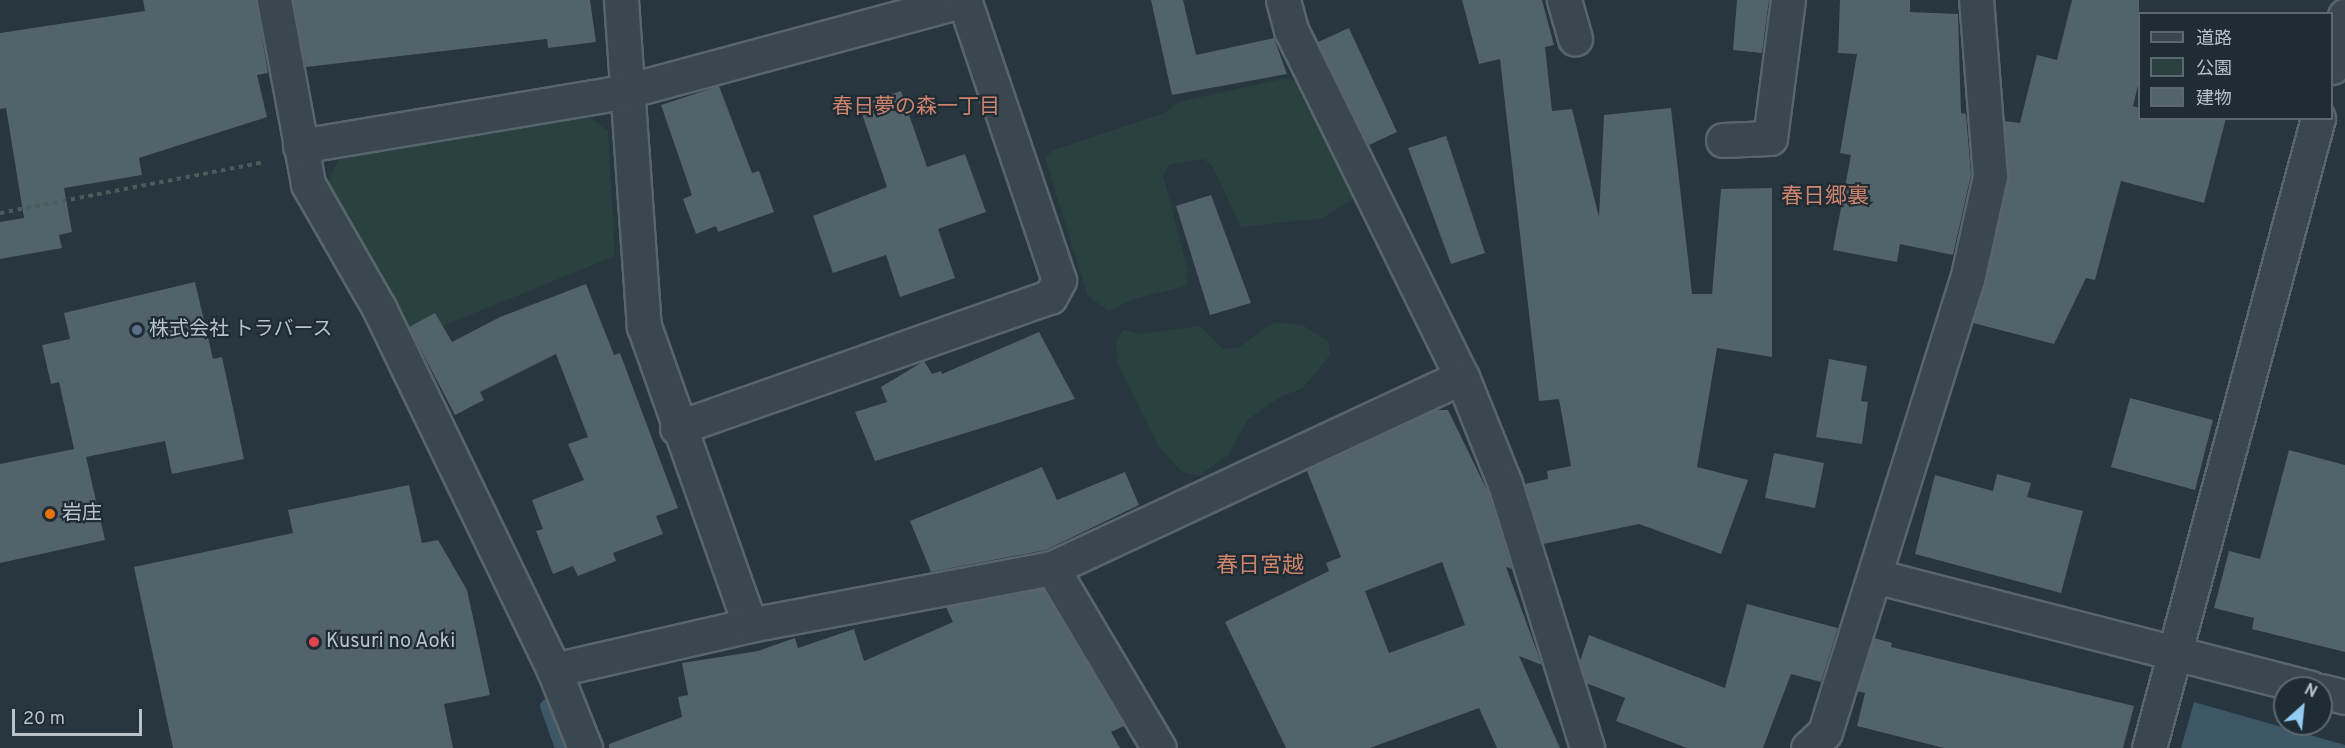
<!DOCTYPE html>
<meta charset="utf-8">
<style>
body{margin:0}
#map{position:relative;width:2345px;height:748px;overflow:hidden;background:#27363f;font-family:Overpass,"Noto Sans JP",sans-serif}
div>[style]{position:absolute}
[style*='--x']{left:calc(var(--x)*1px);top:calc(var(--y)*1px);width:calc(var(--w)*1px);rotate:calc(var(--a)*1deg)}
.green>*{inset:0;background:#2a423f}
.water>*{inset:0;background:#3d5766}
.stream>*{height:14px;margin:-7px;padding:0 7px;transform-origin:7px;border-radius:7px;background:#3d5766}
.building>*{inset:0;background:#52636b}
.path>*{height:4px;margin-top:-2px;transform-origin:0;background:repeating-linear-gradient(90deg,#495e5c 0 4.5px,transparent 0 9px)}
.roads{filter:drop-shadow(2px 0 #59656c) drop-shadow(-2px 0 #59656c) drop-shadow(0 2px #59656c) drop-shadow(0 -2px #59656c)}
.minor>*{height:33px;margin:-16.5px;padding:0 16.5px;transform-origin:16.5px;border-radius:16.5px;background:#3b474f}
.dots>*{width:16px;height:16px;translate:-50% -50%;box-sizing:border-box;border:3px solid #1f2c34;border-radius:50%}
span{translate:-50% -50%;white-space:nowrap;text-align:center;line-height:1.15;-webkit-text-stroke:4.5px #1f2c34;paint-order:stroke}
.poi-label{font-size:20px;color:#b7c2c9}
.left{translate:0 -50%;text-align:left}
.neighbourhood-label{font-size:21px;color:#cf836c}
.quarter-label{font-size:22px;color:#cf836c}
.legend{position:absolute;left:2138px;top:12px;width:195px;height:108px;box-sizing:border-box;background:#1f2c34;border:2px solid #5c6870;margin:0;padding:8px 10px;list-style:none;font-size:18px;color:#b7c2c9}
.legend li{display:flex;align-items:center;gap:12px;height:30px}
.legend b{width:30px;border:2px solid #5c6870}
.north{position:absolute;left:2273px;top:676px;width:60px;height:60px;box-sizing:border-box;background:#1f2c34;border:2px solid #5c6870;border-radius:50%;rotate:27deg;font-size:16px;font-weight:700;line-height:24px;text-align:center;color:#b7c2c9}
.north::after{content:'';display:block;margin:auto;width:21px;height:27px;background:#93cbf2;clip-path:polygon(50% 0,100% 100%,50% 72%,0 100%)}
.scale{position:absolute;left:12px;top:709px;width:130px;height:27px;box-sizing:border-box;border:3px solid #b7c2c9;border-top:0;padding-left:8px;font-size:18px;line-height:21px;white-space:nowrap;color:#b7c2c9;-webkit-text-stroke:4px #1f2c34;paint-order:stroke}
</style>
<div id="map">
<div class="green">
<div style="clip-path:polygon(1287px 78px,1300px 84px,1355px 194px,1351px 200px,1323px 218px,1241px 227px,1213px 167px,1204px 159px,1170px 164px,1163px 175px,1188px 271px,1186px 286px,1134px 299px,1109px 311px,1088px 296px,1045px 159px,1051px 151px,1164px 113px,1178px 102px)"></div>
<div style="clip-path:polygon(590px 117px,608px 131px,615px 256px,413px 338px,342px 218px,328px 182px,340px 157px)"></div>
<div style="clip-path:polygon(1275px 322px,1304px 326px,1328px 341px,1330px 355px,1303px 388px,1282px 396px,1248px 419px,1228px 455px,1199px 476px,1181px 471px,1157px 444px,1117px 361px,1116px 341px,1123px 330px,1140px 334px,1200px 326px,1223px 349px,1238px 348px)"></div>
</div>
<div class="water">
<div style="clip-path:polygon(2194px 702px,2345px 745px,2345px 748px,2181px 748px)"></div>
</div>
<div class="stream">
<div style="--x:547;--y:706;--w:45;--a:70.3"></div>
</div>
<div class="building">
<div style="clip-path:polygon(143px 0,256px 0,268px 73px,257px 75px,267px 117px,139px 158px,142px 175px,64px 188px,72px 232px,59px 235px,62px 248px,0 259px,0 222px,24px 218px,6px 108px,0 109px,0 33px,145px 11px)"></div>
<div style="clip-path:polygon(293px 0,590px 0,596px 42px,548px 48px,547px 39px,306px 67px)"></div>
<div style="clip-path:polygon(1151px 0,1183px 0,1196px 55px,1274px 38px,1287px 74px,1172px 95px)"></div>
<div style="clip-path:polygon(1462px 0,1542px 0,1554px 45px,1545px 47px,1552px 111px,1572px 109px,1599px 217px,1604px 115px,1671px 108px,1692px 294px,1712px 294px,1721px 189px,1772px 188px,1772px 357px,1717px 348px,1697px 467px,1748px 480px,1721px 554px,1639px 524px,1543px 544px,1525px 484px,1548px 479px,1547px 471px,1571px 466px,1559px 399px,1539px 401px,1500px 59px,1479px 64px)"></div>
<div style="clip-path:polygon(1737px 0,1769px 0,1762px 53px,1733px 50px)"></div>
<div style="clip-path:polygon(1840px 0,1910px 0,1910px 12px,1958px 14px,1961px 113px,1966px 114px,1971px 175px,1953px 255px,1900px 244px,1897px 262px,1833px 250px,1851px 155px,1840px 153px,1857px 54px,1838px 53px)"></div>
<div style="clip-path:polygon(2072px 0,2139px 0,2139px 81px,2133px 106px,2139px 108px,2139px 118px,2226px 118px,2204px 203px,2121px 181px,2095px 280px,2086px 278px,2054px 344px,1973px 323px,2008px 180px,2004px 121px,2020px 123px,2037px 55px,2057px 60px)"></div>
<div style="clip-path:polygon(1349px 28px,1397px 132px,1369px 145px,1318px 42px)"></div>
<div style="clip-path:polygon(719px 86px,752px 173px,759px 171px,774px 212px,718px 232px,716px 226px,696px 234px,683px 199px,692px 195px,661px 105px)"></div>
<div style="clip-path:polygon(901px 91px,927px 167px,965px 154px,986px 212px,938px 229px,955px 278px,900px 297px,886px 255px,833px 273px,813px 216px,887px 187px,859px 105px)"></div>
<div style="clip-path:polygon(1446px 136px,1485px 253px,1451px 264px,1408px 148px)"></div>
<div style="clip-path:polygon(1211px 195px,1251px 303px,1210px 315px,1176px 206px)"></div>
<div style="clip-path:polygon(195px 282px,213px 359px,222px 357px,244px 459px,172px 474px,165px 441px,86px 457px,105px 540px,0 563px,0 464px,74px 449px,59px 382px,51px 384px,42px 345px,70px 339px,64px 313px)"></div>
<div style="clip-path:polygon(586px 284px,614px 355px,620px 353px,678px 508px,656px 516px,663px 534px,613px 553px,616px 561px,578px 576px,573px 566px,553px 574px,536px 531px,543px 529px,532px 500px,584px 480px,568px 444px,588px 437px,556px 354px,480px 392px,484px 400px,455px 415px,409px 327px,435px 313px,452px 342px,500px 317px)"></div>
<div style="clip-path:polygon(1039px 332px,1075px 399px,875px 461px,855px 412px,887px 402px,881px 387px,924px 361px,932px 374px,941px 371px,942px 374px)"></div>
<div style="clip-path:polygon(1829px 359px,1867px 366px,1861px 401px,1868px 402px,1862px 444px,1816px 437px)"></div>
<div style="clip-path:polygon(2130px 398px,2213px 420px,2195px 490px,2111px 467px)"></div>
<div style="clip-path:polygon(evenodd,1436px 410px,1448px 410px,1488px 492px,1512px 569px,1506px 567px,1542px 665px,1519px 656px,1560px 748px,1497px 748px,1479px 708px,1370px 748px,1286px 748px,1225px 622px,1329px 571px,1326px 563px,1341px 557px,1307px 471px,1436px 410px,1442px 562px,1465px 625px,1389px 653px,1365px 591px,1442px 562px)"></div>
<div style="clip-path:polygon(2289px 450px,2345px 465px,2345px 652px,2252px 629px,2254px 618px,2214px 608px,2229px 551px,2260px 559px)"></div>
<div style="clip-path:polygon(1774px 453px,1824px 463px,1815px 508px,1765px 498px)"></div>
<div style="clip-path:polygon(1042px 467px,1057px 500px,1125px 472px,1139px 505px,1046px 550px,931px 572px,910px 521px)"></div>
<div style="clip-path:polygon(1997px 474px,2031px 483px,2027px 497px,2083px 511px,2061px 593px,1915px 554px,1935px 475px,1993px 491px)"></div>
<div style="clip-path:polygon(409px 485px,422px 543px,438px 540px,467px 590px,490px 695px,444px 704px,453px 748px,173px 748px,134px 567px,293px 533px,288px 510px)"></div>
<div style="clip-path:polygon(1043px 589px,1124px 726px,1111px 732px,1120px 748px,609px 748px,609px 744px,682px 717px,678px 697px,688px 695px,682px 663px,758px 651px,795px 638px,798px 648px,854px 629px,864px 661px,953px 622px,946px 607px)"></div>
<div style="clip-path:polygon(1747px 604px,1838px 628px,1821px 682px,1791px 674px,1763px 748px,1687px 748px,1616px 721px,1625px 698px,1586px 683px,1580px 661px,1589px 635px,1725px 688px)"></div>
<div style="clip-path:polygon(1874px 638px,1892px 643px,1891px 647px,2134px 706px,2123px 748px,1944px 748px,1857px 726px,1865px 693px,1857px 691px)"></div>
</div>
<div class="path">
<div style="--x:0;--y:213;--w:270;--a:-10.9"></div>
</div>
<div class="roads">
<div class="minor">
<div style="--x:274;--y:0;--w:187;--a:79.5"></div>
<div style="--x:308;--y:184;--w:143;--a:60.2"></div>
<div style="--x:379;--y:308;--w:402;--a:64.2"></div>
<div style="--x:554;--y:670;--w:84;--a:68.3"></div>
<div style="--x:621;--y:0;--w:327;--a:86"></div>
<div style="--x:644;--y:326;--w:317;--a:70.5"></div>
<div style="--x:1283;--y:0;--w:31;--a:75"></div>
<div style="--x:1291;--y:30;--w:387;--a:63.8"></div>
<div style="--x:1462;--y:377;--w:115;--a:68.1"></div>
<div style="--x:1505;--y:484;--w:276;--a:72.7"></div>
<div style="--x:1564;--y:0;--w:40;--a:74"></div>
<div style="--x:2332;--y:67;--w:53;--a:-75.7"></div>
<div style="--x:1723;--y:140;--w:47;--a:-2.4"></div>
<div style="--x:1770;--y:138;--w:139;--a:-82.6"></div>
<div style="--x:300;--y:146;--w:332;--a:-9.5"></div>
<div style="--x:627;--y:91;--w:350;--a:-15.1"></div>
<div style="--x:677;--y:428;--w:395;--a:-19.4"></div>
<div style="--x:1050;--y:297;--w:19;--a:-62"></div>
<div style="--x:1059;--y:280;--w:293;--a:-108.7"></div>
<div style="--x:1052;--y:568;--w:209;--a:59.3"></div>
<div style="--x:1875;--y:576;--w:449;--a:14.4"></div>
<div style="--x:554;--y:670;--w:201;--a:-12.9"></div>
<div style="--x:750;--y:625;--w:307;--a:-10.7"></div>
<div style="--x:1052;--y:568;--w:452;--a:-25"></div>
<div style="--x:2321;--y:691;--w:25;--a:14"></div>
<div style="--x:1808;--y:748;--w:23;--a:-43"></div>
<div style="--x:1825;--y:732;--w:474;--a:-72.6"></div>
<div style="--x:1967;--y:280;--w:107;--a:-77.5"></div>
<div style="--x:1990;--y:176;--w:177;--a:-94.5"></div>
<div style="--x:2149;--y:748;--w:652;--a:-74.98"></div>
</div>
</div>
<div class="dots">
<div style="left:137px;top:330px;background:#5c6f8a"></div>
<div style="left:50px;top:514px;background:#e8710a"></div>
<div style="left:314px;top:642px;background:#e0444e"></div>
</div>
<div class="poi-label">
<span class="left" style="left:149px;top:330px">株式会社 トラバース</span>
<span class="left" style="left:62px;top:514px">岩庄</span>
<span class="left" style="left:326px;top:642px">Kusuri no Aoki</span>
</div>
<div class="neighbourhood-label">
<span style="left:916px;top:108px">春日夢の森一丁目</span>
</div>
<div class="quarter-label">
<span style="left:1825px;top:198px">春日郷裏</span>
<span style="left:1260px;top:567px">春日宮越</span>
</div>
<ul class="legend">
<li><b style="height:8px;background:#3b474f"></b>道路</li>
<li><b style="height:16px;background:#2a423f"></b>公園</li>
<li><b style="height:16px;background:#52636b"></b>建物</li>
</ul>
<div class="north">N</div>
<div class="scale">20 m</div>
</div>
